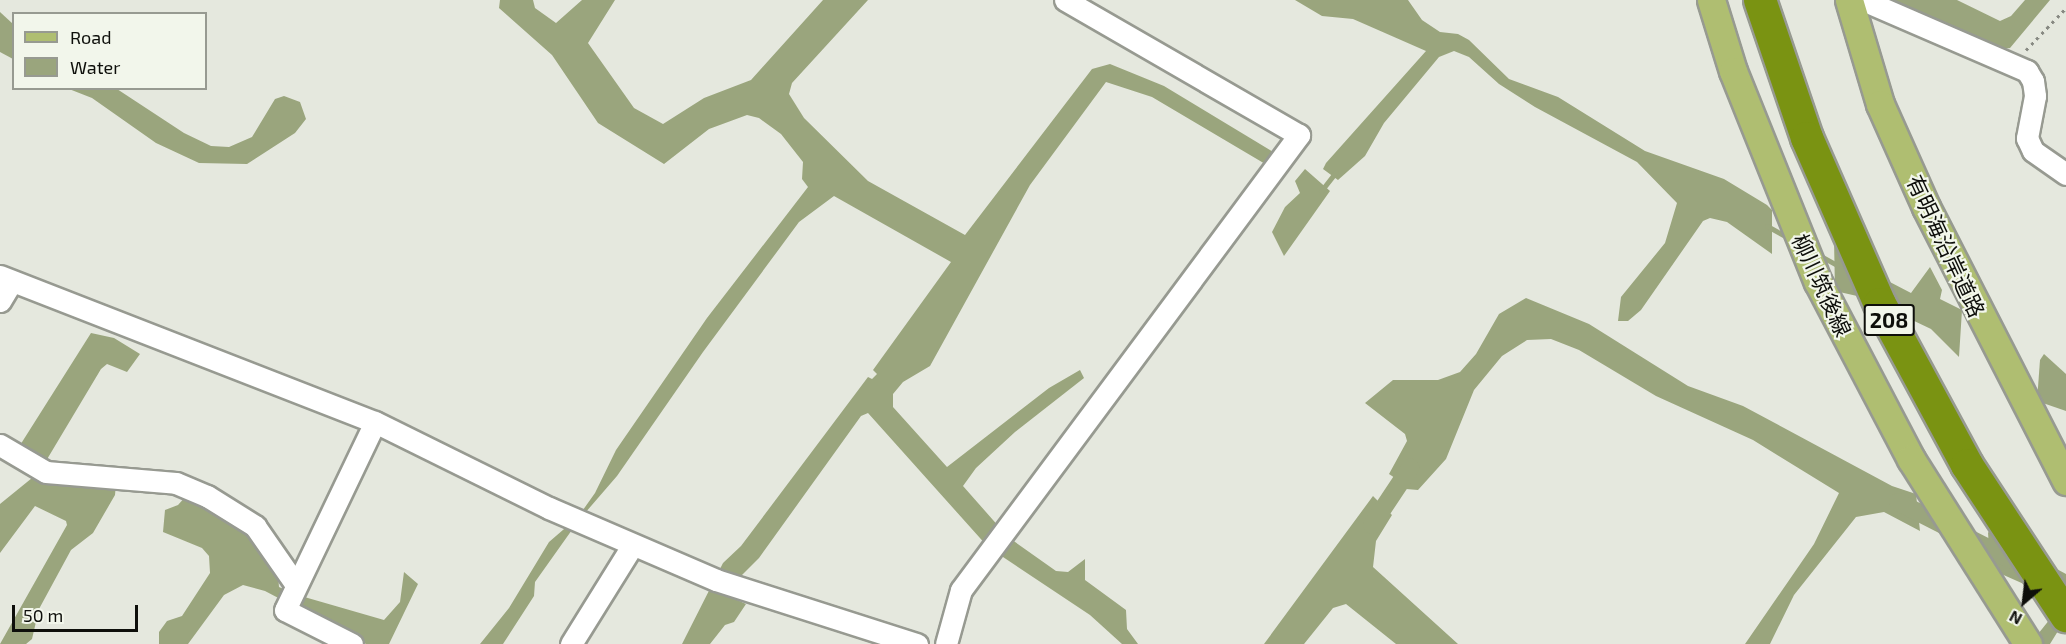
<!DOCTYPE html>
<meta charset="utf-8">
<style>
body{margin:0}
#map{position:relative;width:2066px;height:644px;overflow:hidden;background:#e5e8de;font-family:"Exo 2","Noto Sans JP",sans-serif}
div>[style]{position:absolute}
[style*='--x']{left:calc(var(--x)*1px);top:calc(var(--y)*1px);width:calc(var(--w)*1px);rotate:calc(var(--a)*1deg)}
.water>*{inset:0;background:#9aa57d}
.stream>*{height:5px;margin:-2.5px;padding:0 2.5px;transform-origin:2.5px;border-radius:2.5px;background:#9aa57d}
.canal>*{height:18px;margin:-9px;padding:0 9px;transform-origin:9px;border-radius:9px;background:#9aa57d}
.path>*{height:3px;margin-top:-1.5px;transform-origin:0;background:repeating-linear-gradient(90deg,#878982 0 3px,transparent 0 7.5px)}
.roads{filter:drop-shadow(2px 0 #979a91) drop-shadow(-2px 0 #979a91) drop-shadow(0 2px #979a91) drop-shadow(0 -2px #979a91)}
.minor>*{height:21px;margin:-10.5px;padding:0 10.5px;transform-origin:10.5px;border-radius:10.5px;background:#fff}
.major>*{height:27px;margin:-13.5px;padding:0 13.5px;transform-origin:13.5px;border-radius:13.5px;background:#afbe71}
.highway>*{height:32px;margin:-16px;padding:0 16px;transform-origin:16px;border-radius:16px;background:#7a9312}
span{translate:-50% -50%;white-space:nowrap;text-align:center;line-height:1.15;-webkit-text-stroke:4.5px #f2f6eb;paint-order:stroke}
.shield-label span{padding:2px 4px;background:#f2f6eb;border:2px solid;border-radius:4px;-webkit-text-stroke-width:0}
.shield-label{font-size:21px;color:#0e0f0b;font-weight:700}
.street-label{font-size:22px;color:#0e0f0b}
.legend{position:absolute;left:12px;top:12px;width:195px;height:78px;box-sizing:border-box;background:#f2f6eb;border:2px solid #979a91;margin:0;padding:8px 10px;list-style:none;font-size:18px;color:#0e0f0b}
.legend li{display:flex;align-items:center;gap:12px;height:30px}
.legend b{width:30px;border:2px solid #979a91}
.north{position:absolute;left:1994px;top:572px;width:60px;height:60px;-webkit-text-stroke:4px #f2f6eb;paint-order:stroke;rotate:208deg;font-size:16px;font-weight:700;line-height:24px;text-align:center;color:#0e0f0b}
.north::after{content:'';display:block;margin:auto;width:21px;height:27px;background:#0e0f0b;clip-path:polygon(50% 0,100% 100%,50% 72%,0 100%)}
.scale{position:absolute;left:12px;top:605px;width:126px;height:27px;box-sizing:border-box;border:3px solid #0e0f0b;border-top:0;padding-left:8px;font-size:18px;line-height:21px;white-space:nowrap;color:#0e0f0b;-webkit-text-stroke:4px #f2f6eb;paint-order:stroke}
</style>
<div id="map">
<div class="water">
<div style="clip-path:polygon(500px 0,533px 0,535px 8px,556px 23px,582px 0,615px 0,588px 43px,634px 108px,663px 124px,704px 98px,751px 80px,823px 0,868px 0,792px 83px,789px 94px,804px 118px,868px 181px,965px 235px,1092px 69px,1110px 64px,1164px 86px,1280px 156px,1272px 168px,1152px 97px,1106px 82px,1030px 185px,930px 366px,903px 382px,893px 394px,893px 407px,947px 467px,1049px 388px,1080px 370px,1084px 378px,1015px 432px,976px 468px,963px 486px,1008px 537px,1056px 571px,1068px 572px,1085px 559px,1085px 580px,1126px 610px,1127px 629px,1138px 644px,1122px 644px,1090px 615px,988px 547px,868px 413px,861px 416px,759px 558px,742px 575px,735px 599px,746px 604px,734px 622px,725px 625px,710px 644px,682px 644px,723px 563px,741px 546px,868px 377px,872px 379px,877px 374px,873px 370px,951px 262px,834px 196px,799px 222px,703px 352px,617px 476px,579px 520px,535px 582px,534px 596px,503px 644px,480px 644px,509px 608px,549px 542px,578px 517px,595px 493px,616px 450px,707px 318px,808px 187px,802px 179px,803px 162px,781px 134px,759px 118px,747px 115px,709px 129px,664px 164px,598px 123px,552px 55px,499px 8px)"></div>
<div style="clip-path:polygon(1295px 0,1408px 0,1422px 20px,1440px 32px,1458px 34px,1469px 40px,1509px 79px,1558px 97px,1645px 151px,1724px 179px,1767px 205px,1772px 210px,1772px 254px,1727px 222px,1710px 218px,1703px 221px,1641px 310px,1628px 321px,1618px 321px,1621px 297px,1665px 243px,1677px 203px,1637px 162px,1535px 107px,1499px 84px,1469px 57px,1454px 51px,1439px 57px,1384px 123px,1365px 156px,1338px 180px,1323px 169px,1326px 163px,1426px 51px,1353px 19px,1322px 16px)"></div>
<div style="clip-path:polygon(1869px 0,1957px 0,2000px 21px,2011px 16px,2025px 0,2050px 0,2010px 48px,2002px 49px)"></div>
<div style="clip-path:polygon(0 12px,13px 24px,13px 59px,0 52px)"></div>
<div style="clip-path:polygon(69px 89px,117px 89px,184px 133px,211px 146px,229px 147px,252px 137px,275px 99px,284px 96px,300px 102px,306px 119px,295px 133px,247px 164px,199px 163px,156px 143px,92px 98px)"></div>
<div style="clip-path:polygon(1305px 169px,1330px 191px,1284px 256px,1272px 232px,1285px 207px,1300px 193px,1295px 181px)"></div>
<div style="clip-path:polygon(1834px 239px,1861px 267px,1911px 293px,1930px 267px,1942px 290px,1940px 299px,1962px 310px,1959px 357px,1931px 329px,1866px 298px,1835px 291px)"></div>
<div style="clip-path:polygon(1526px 298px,1589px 324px,1688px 386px,1743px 406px,1892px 486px,1916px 494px,1920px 531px,1884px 512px,1856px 517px,1794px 595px,1770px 644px,1745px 644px,1814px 544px,1839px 493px,1753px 440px,1656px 396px,1579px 350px,1551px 339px,1527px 340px,1502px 356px,1474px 390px,1446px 459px,1418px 490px,1394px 488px,1395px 478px,1389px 474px,1407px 441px,1405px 434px,1365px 403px,1393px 380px,1438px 380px,1460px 372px,1476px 354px,1499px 314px)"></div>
<div style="clip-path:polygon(91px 333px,114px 338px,140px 354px,127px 372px,107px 364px,101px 369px,43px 466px,17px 450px)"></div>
<div style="clip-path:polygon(2044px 354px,2066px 374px,2066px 411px,2037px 401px,2040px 360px)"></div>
<div style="clip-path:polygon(32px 478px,116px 484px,115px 495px,93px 533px,71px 550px,39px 609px,32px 639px,26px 644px,0 644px,67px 525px,66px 521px,35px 506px,0 553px,0 504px)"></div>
<div style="clip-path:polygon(187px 495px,229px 515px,277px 563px,279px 587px,294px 594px,384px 620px,400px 602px,404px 572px,418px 584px,389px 644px,366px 644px,265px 591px,243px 585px,224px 595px,188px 644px,159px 644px,159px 632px,167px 621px,182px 616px,210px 573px,209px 556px,202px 548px,163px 532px,165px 510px,178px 505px)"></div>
<div style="clip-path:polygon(1373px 496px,1392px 515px,1376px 541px,1373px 567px,1458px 644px,1396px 644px,1346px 604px,1333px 608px,1304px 644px,1264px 644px)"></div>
<div style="clip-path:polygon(1988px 532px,2066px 574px,2066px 618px,2050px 644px,2030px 644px,2050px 619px,2035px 589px,1990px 569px)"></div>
</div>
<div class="stream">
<div style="--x:1321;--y:191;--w:24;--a:-52"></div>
<div style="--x:1767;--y:226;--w:26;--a:29"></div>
<div style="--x:1817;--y:254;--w:23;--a:29"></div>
</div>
<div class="canal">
<div style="--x:1898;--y:502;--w:126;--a:27"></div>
<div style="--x:1372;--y:525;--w:69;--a:-56.3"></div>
</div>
<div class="path">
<div style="--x:2026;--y:50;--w:58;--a:-46.4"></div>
</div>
<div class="roads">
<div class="minor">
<div style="--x:1863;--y:0;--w:179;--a:23.4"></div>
<div style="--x:2027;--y:71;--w:12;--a:59"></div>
<div style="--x:2033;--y:81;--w:15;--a:82"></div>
<div style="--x:2035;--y:96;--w:43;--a:100.8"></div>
<div style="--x:2027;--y:138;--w:14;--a:65"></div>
<div style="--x:2033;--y:151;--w:40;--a:34.9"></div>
<div style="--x:0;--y:276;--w:402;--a:21.3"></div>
<div style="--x:375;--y:422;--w:194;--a:26.3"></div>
<div style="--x:549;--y:508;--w:182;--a:23.3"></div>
<div style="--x:716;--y:580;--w:211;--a:17.7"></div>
<div style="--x:0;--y:301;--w:23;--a:-59"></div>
<div style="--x:0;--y:445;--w:53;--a:30.4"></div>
<div style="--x:46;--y:472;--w:130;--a:4.8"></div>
<div style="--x:176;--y:483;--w:34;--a:23"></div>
<div style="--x:207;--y:496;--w:57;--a:32"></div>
<div style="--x:255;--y:526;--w:72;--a:55.2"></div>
<div style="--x:352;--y:644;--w:75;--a:-153.1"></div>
<div style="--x:285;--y:610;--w:208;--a:-64.4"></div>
<div style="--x:571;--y:644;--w:115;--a:-58.1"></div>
<div style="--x:946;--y:644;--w:56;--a:-74.5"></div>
<div style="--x:961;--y:590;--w:567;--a:-53.39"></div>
<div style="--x:1299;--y:135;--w:270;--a:-150"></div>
</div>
<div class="major">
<div style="--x:1711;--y:0;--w:74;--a:72.8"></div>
<div style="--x:1733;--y:71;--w:227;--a:68.1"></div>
<div style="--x:1818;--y:282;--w:200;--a:62.3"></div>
<div style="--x:1911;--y:459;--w:219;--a:57.7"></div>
<div style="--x:1849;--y:0;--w:109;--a:73.4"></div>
<div style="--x:1880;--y:104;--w:113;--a:65.9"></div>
<div style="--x:1926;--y:207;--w:308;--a:62.9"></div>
</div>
<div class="highway">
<div style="--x:1760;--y:0;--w:146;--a:71.2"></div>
<div style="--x:1807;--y:138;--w:181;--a:66.3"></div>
<div style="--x:1880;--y:304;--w:183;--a:61.6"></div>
<div style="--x:1967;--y:465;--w:181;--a:56.7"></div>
</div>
</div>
<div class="shield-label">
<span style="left:1889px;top:320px">208</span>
</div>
<div class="street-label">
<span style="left:1946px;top:246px;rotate:65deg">有明海沿岸道路</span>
<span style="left:1822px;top:285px;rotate:65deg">柳川筑後線</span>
</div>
<ul class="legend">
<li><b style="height:8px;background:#afbe71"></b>Road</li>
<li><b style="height:16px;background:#9aa57d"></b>Water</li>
</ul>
<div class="north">N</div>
<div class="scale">50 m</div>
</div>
